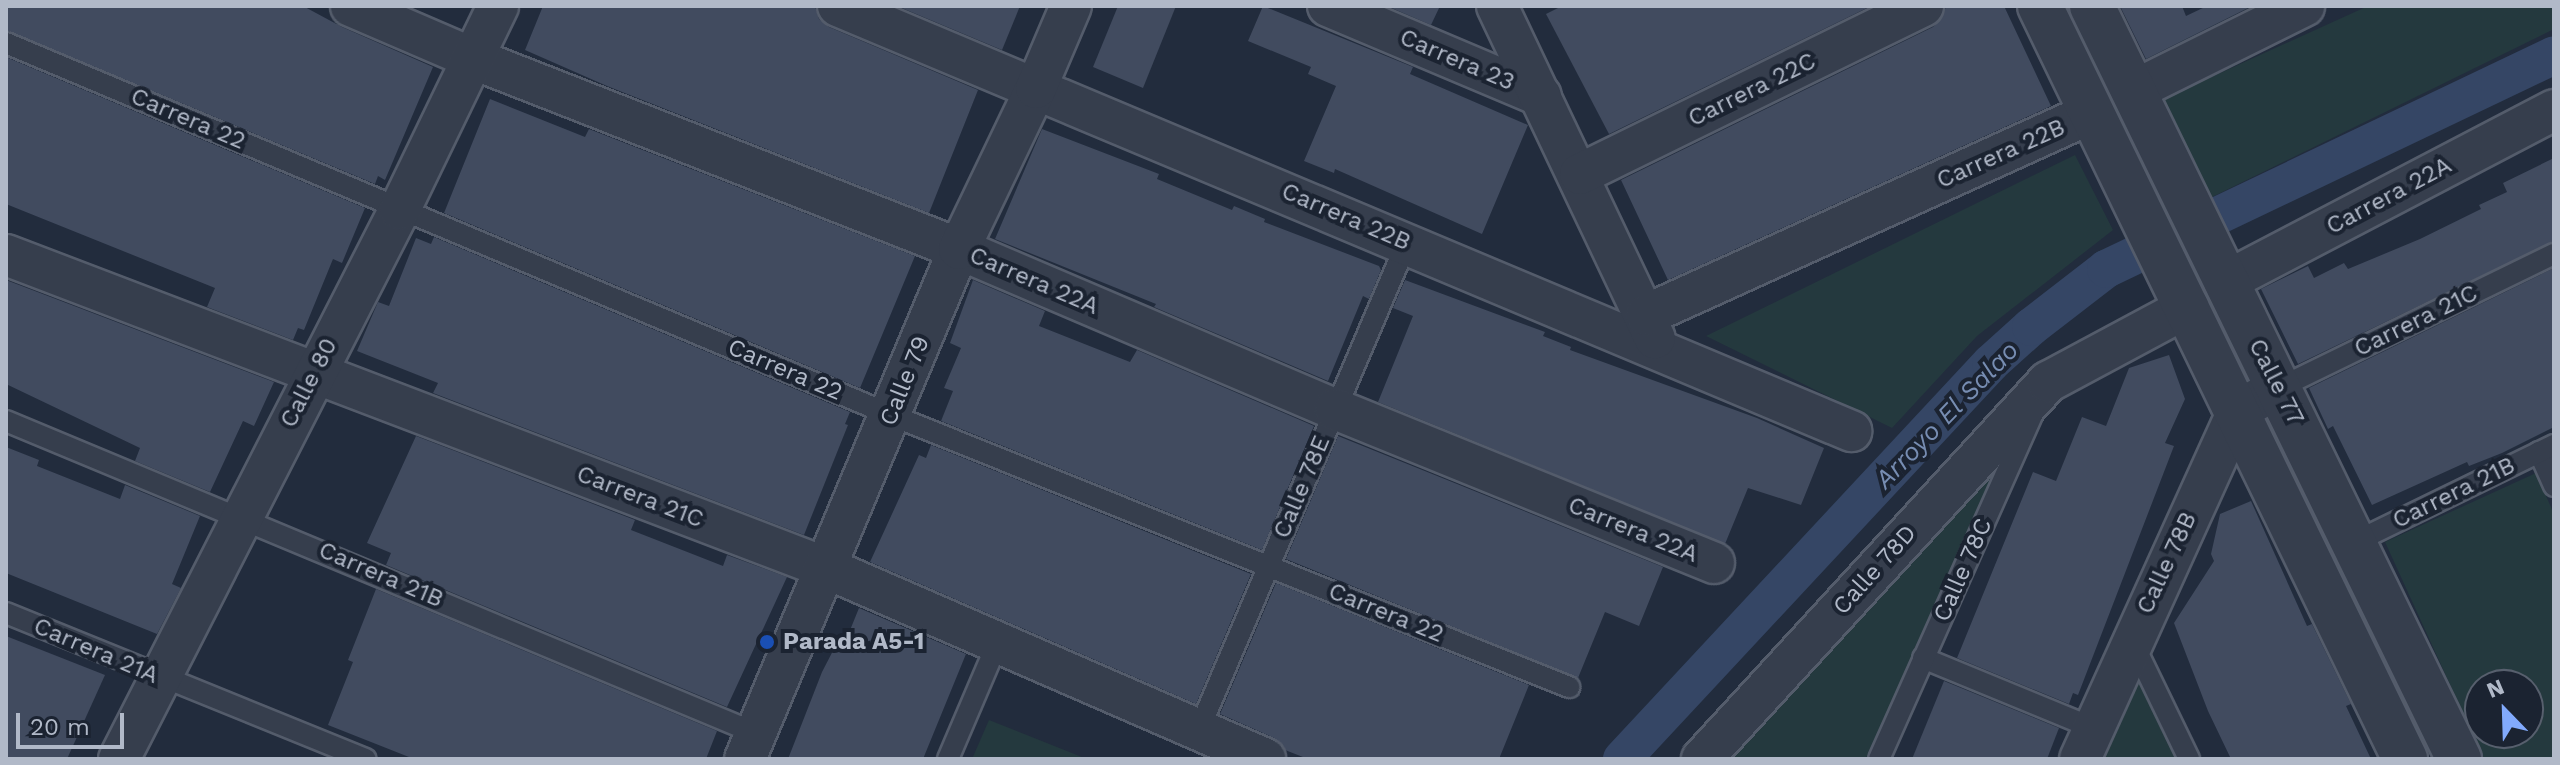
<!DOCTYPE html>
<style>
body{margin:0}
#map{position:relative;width:2560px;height:765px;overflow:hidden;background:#222c3d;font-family:"Work Sans",sans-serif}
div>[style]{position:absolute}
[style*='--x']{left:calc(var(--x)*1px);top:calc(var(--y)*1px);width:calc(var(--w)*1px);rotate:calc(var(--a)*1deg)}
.green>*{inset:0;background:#24393e}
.canal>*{height:38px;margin:-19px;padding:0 19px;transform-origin:19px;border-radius:19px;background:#354665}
.building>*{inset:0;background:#414b5f}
.roads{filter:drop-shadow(2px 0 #545c6b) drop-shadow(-2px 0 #545c6b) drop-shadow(0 2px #545c6b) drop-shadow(0 -2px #545c6b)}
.service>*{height:20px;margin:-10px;padding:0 10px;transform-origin:10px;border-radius:10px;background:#363e4d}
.minor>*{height:40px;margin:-20px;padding:0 20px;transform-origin:20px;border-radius:20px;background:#363e4d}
.tertiary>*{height:44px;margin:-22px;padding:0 22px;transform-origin:22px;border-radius:22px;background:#363e4d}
.dots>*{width:22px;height:22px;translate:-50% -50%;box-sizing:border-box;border:4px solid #1b2331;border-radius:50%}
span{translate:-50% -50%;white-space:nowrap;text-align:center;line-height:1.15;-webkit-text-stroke:8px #1b2331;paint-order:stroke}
.street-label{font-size:24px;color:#b1b9c8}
.poi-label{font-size:24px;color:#b1b9c8;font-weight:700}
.left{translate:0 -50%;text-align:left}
.water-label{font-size:26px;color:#778db2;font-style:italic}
.frame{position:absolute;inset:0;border:8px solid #b1b9c8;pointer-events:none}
.north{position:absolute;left:2464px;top:669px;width:80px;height:80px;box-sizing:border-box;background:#1b2331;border:2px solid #575f6d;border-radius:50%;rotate:337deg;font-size:22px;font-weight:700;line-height:32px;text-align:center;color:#b1b9c8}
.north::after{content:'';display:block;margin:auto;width:28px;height:36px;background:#82aafc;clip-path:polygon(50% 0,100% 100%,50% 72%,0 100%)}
.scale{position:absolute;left:16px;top:713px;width:108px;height:36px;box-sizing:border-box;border:4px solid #b1b9c8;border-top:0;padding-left:10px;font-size:24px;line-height:28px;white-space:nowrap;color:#b1b9c8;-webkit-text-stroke:6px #1b2331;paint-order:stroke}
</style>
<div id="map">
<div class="green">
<div style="clip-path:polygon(2368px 6px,2554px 6px,2554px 29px,2210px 198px,2163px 99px)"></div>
<div style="clip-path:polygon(2075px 155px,2113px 230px,1977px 336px,1892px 428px,1706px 336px)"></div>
<div style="clip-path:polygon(2011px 441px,1866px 759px,1726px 759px)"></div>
<div style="clip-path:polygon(evenodd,2536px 473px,2554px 514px,2554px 759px,2484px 759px,2385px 542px,2536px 473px,2480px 685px,2528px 685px,2528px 733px,2480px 733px,2480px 685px)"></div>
<div style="clip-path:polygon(2137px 676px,2178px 759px,2102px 759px)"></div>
<div style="clip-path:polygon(989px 720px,1087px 759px,972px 759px)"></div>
</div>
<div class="canal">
<div style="--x:1622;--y:759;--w:541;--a:-47.02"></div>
<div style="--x:1991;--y:363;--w:54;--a:-42"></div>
<div style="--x:2031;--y:327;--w:95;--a:-37.7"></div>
<div style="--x:2106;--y:269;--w:496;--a:-25.5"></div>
</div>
<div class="building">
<div style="clip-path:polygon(6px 6px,303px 6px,342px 27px,433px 67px,385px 180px,378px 176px,375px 184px,6px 30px)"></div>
<div style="clip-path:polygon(543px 6px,815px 6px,819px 19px,829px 27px,978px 90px,929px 213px,607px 86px,525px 50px)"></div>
<div style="clip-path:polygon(897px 6px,1020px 6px,1002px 50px)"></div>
<div style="clip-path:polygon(1118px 6px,1176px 6px,1143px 88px,1093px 67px)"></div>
<div style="clip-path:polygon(1263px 6px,1413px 67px,1410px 74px,1528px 125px,1482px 234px,1335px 169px,1334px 173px,1304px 161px,1336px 86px,1308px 74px,1311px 67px,1248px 41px)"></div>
<div style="clip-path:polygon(1387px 6px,1440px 6px,1431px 25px)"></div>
<div style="clip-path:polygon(1562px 6px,1871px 6px,1609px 134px,1546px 14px)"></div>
<div style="clip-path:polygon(1946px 6px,2004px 6px,2051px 106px,1668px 280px,1621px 180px,1933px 27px,1942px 18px)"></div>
<div style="clip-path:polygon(2120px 6px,2182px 6px,2186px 16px,2207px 6px,2252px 6px,2146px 59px)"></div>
<div style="clip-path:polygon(6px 57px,365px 208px,342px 263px,333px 259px,304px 330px,298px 328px,293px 340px,207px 307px,215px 288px,6px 204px)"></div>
<div style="clip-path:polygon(490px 99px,585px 137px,589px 129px,915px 256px,860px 388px,444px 213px)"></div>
<div style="clip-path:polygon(1042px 129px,1159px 174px,1157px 179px,1232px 210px,1234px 206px,1265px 219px,1264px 222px,1379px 266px,1381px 270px,1369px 299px,1363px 296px,1328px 381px,1154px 307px,1156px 304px,995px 239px)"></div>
<div style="clip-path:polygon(2554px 158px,2554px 241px,2298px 364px,2261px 289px,2308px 266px,2314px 278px,2344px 263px,2348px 269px,2420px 239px,2481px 209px,2479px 205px,2507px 192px,2503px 183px)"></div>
<div style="clip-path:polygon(434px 237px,850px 412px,845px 424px,848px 425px,804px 535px,433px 393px,438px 383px,357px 351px,378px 302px,389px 306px,416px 238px,431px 244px)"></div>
<div style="clip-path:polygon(2554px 268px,2554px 427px,2502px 453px,2469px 466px,2467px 462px,2372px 505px,2333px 426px,2328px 429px,2309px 388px)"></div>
<div style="clip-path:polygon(6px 280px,274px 382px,254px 426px,243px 421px,210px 492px,135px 461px,140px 448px,6px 384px)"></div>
<div style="clip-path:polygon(973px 280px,1045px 311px,1039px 326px,1130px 362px,1137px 350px,1314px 426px,1262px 550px,941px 421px,953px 391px,944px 388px,961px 348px,950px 343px)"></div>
<div style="clip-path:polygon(1405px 280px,1545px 332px,1543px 336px,1571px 347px,1570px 350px,1757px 418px,1824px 448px,1801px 505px,1748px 488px,1725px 544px,1378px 402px,1413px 316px,1393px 308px)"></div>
<div style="clip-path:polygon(2169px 355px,2185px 399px,2165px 443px,2174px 446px,2078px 695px,2073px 693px,2069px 704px,1957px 658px,2033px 472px,2056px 481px,2082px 417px,2106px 426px,2129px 368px)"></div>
<div style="clip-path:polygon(416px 436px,635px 520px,631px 530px,695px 555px,723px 566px,727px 555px,787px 577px,727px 707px,386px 565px,391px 553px,367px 543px)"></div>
<div style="clip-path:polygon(1338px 436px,1663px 567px,1639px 626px,1605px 612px,1578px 678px,1286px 559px)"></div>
<div style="clip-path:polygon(931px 445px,1251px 574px,1196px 704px,870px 562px,919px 455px,926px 458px)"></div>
<div style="clip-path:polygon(6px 447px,39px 460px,37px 466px,120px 499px,125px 485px,200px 516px,172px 584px,181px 588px,157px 634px,6px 573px)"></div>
<div style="clip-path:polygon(2251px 501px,2307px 626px,2312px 624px,2351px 704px,2346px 706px,2371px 759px,2231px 759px,2208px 711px,2174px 623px,2214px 561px,2211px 554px,2220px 514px)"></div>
<div style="clip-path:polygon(1276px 583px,1529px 685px,1499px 759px,1308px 759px,1285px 750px,1274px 738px,1220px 714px)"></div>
<div style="clip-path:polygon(376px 589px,717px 731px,706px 759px,414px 759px,328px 725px,353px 662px,348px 660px)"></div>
<div style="clip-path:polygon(859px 608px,966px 654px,923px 759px,788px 759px,822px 672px,837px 643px,844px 645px)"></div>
<div style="clip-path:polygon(6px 636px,105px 675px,67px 759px,6px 759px)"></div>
<div style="clip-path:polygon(1944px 681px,2059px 728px,2047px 759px,1912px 759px)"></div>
</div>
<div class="roads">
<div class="service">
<div style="--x:6;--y:43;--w:960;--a:22.8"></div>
<div style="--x:891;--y:415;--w:731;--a:21.86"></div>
<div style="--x:2279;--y:388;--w:306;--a:-26"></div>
<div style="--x:6;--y:421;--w:811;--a:22.61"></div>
<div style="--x:2539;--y:452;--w:37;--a:66"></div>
<div style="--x:2355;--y:542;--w:221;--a:-26"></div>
<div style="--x:6;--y:613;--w:388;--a:22.1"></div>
<div style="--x:2133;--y:643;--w:129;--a:64.2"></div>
<div style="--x:1923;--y:658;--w:184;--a:22.4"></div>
<div style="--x:1198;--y:732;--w:533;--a:-66.9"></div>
<div style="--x:948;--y:759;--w:125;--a:-66.9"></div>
<div style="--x:1879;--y:759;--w:376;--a:-66"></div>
</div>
<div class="minor">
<div style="--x:351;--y:6;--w:134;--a:23.3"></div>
<div style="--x:474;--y:59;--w:521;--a:21.39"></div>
<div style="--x:959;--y:249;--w:409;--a:23.1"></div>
<div style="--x:1335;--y:409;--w:409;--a:22.1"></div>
<div style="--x:838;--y:6;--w:1099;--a:22.76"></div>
<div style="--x:1328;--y:6;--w:231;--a:22.9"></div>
<div style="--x:1497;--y:6;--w:368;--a:64.6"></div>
<div style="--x:2133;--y:91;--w:191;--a:-26.4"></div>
<div style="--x:1580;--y:174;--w:382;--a:-26.1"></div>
<div style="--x:6;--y:255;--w:875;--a:20.88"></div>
<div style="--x:824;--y:567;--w:481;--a:23.5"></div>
<div style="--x:2225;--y:282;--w:371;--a:-27.6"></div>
<div style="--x:1646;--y:315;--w:491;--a:-24.4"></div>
<div style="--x:119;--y:759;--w:618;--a:-62.94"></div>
<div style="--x:400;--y:209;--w:225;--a:-64.2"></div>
<div style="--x:745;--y:759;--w:553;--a:-67.24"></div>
<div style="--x:959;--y:249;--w:178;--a:-64.4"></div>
<div style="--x:1036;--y:88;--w:89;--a:-66.9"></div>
<div style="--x:1702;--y:759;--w:512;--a:-47.46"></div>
<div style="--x:2048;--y:382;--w:159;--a:-28.2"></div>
<div style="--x:2080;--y:759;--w:383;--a:-65.6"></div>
<div style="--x:2238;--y:410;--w:47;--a:-28.2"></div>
</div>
<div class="tertiary">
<div style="--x:2040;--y:6;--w:837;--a:64.14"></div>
<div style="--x:2092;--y:6;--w:838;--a:64.02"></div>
</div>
</div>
<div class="dots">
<div style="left:767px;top:642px;background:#1a4fb4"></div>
</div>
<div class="street-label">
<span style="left:1457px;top:60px;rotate:23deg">Carrera 23</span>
<span style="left:1752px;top:90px;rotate:-26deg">Carrera 22C</span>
<span style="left:188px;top:119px;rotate:23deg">Carrera 22</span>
<span style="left:2001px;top:154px;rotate:-24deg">Carrera 22B</span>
<span style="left:2389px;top:196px;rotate:-28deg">Carrera 22A</span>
<span style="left:1346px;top:217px;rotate:23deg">Carrera 22B</span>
<span style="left:1034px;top:281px;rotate:23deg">Carrera 22A</span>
<span style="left:2416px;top:321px;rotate:-26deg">Carrera 21C</span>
<span style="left:785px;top:370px;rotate:23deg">Carrera 22</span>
<span style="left:905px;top:381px;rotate:-68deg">Calle 79</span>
<span style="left:2276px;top:382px;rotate:63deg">Calle 77</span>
<span style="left:309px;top:383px;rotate:-63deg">Calle 80</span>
<span style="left:1302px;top:487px;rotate:-67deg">Calle 78E</span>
<span style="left:2454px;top:493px;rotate:-26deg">Carrera 21B</span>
<span style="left:640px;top:497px;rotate:21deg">Carrera 21C</span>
<span style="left:1633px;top:530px;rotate:22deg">Carrera 22A</span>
<span style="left:2167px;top:563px;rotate:-65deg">Calle 78B</span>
<span style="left:1875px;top:570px;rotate:-48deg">Calle 78D</span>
<span style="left:1963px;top:570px;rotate:-66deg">Calle 78C</span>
<span style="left:381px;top:575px;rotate:23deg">Carrera 21B</span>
<span style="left:1386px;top:613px;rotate:22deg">Carrera 22</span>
<span style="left:96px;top:651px;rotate:23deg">Carrera 21A</span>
</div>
<div class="poi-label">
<span class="left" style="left:783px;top:642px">Parada A5-1</span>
</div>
<div class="water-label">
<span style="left:1947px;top:415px;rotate:-46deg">Arroyo El Salao</span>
</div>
<div class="frame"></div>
<div class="north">N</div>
<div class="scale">20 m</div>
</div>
